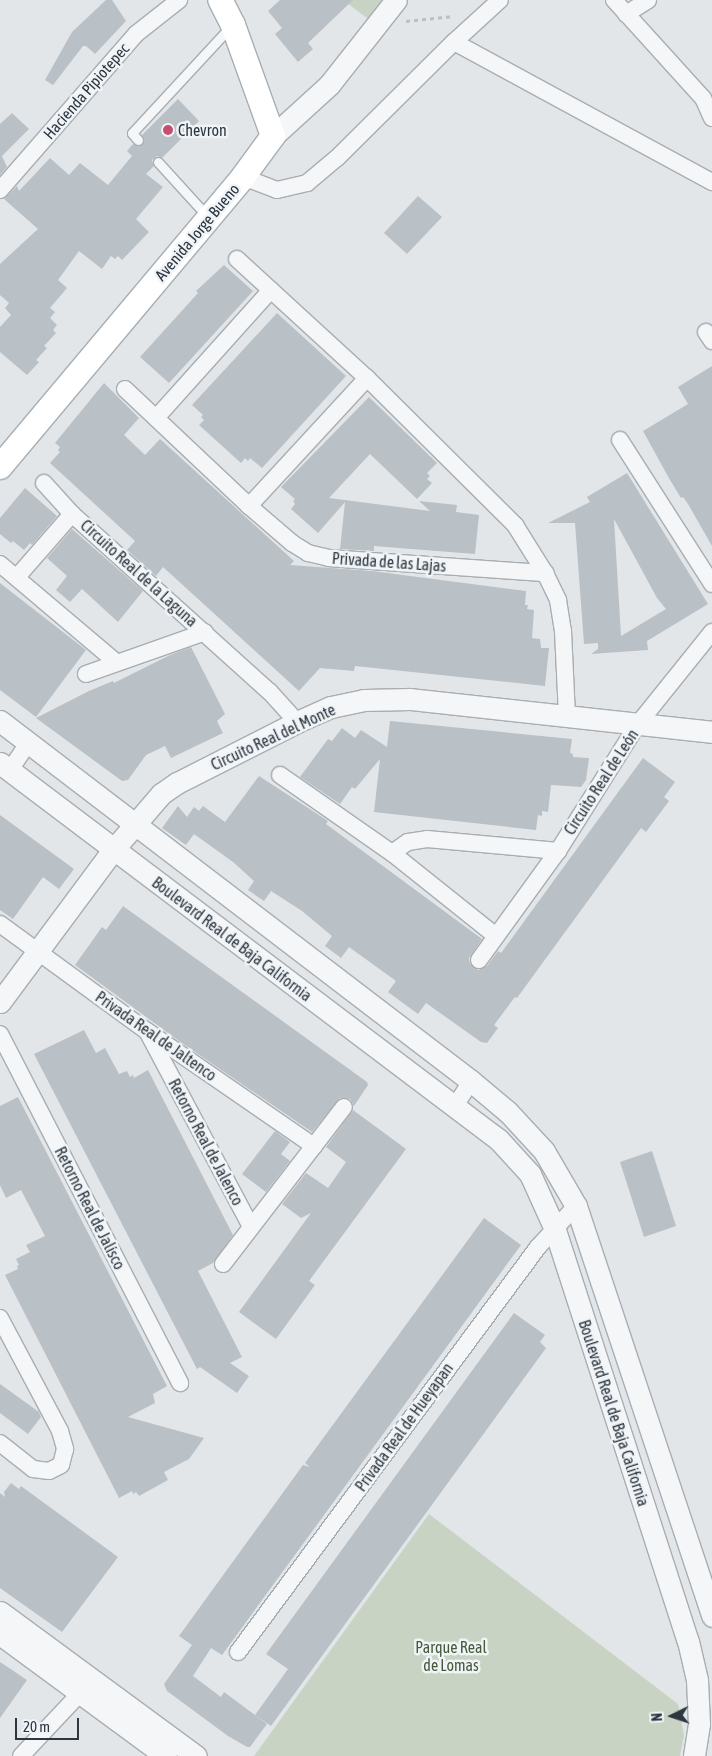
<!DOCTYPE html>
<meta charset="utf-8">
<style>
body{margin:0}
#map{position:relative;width:712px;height:1756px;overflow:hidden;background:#e2e6e9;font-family:"Asap Condensed",sans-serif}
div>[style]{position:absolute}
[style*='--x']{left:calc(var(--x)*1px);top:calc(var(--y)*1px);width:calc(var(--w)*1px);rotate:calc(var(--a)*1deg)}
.green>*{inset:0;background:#c9d3c3}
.building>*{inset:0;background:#b9c0c6}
.path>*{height:3px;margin-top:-1.5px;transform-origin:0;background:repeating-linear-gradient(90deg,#bcc0c4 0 4px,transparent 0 8px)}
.roads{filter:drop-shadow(1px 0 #a7aeb3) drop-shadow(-1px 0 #a7aeb3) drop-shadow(0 1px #a7aeb3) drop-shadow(0 -1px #a7aeb3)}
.service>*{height:9px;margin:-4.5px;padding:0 4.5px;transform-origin:4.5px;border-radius:4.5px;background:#f4f6f8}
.minor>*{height:16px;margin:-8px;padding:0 8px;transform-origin:8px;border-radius:8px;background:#f4f6f8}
.tertiary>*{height:21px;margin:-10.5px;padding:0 10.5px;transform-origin:10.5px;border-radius:10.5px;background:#f4f6f8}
.secondary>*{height:24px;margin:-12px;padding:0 12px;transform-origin:12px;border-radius:12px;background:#fff}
.dots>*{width:14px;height:14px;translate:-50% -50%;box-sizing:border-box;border:2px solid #f1f4f7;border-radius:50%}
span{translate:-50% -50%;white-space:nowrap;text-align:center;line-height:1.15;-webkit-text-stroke:5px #f1f4f7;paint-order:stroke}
.street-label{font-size:16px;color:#2b3640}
.poi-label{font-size:16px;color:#2b3640}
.left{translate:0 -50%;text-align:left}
.park-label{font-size:16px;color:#445b39}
.north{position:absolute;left:647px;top:1691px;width:50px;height:50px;-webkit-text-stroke:4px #f1f4f7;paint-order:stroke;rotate:266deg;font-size:14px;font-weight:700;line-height:20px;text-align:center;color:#2b3640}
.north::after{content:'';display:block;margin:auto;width:18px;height:22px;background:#2b3640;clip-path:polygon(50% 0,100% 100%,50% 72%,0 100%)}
.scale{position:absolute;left:15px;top:1718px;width:64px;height:22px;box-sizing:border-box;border:2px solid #2b3640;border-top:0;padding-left:6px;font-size:15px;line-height:18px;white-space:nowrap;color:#2b3640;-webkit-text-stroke:4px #f1f4f7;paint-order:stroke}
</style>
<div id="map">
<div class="green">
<div style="clip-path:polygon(343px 0,405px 0,375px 24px)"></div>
<div style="clip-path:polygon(429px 1514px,678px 1704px,684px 1735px,680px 1756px,254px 1756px)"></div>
</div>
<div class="building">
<div style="clip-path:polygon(106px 0,112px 0,126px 21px,95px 54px,86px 46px,83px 46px,53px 85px,45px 80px,72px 32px)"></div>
<div style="clip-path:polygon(280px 0,353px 0,308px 43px,313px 49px,298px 62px,275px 34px,282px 28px,268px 11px)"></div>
<div style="clip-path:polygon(178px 99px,199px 121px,162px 158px,157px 156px,152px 160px,154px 166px,146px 174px,163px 187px,136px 219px,149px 232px,122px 260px,118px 256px,115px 259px,111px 256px,102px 269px,79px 251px,58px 280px,67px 288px,50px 308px,55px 312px,50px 318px,57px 325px,53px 330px,56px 333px,44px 346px,47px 348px,36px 360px,39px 362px,27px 375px,0 352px,0 327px,11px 315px,5px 308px,9px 303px,0 295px,0 264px,38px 229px,4px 199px,17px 186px,19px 191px,50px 158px,69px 175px,80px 163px,108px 185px,132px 156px,127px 151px,133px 144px,139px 146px,142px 144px,144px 139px,142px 135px)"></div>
<div style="clip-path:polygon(12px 113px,29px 129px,2px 156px,7px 167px,0 175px,0 124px)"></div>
<div style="clip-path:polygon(418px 196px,442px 217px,407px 254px,384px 233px)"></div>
<div style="clip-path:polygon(224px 265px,253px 291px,169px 383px,140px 357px,198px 293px,196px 291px)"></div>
<div style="clip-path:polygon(277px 313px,346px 376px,262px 468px,250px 458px,248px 461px,245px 458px,241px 463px,199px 425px,204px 420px,201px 417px,203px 415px,192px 405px)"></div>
<div style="clip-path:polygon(712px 366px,712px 546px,688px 504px,683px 497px,681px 498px,670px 480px,643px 431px,688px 404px,678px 387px)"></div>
<div style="clip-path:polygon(104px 383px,139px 418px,124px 435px,145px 455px,160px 439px,294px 561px,290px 565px,372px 571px,526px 591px,525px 605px,528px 605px,527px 609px,534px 610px,532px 638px,540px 639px,541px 648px,549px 648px,545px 686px,355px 666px,354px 671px,320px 668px,299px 691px,163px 567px,156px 576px,127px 550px,135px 541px,50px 463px,60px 452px,58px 450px,60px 447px,55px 443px)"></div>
<div style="clip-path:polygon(369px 397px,437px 463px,427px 473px,430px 476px,427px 479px,432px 483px,417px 499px,370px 454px,329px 498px,430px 511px,419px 501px,457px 505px,456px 512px,479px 515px,475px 554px,374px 546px,374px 551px,340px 549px,345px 502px,318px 533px,291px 509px,295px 504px,293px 501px,295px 499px,281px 487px)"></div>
<div style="clip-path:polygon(evenodd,627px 473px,708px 604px,647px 641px,648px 650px,591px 654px,598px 649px,598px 643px,584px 644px,575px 523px,548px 523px,590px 502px,587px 497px,627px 473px,614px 519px,657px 598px,666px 609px,621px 636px,614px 519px)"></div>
<div style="clip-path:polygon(25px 488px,57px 516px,32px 545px,30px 543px,24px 550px,13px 541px,11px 543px,0 534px,0 518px)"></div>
<div style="clip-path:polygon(72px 529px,143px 591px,118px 622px,82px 589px,70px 602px,56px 590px,67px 576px,47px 558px)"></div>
<div style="clip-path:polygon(0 583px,86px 650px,36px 717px,0 690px)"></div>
<div style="clip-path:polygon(191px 647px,225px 714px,217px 721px,223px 733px,171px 758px,165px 746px,146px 755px,128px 780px,122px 781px,36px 718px,89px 691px,113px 681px,114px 683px,170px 655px)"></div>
<div style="clip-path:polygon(390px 721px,572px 739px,570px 753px,573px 754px,573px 757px,589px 758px,586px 780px,581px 787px,551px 785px,548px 812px,542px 811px,542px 816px,538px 815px,536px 830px,374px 812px,380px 759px,355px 789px,352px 787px,340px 804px,300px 777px,328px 739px,332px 741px,342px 728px,355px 738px,361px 730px,387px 747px)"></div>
<div style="clip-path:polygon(643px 758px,675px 782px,664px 797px,669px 801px,646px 832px,641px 828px,630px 843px,517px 998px,515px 997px,494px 1025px,498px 1028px,487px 1043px,481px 1042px,426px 1003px,418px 1014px,388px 992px,396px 981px,349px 947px,341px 958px,325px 946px,332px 936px,302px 911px,271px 891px,264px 901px,248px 890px,254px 881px,233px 862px,194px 834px,186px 845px,162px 828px,178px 806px,187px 817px,194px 807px,199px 811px,203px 806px,225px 822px,259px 776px,328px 821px,326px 824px,482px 939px,469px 958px,470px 964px,478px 970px,487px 966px,498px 951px,501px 953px)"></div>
<div style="clip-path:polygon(0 815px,74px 869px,59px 889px,43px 877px,13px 919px,0 910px)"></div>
<div style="clip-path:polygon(123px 906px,367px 1082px,368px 1085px,354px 1106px,350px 1099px,340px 1098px,312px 1132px,179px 1041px,75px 965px,102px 927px,106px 930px)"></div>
<div style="clip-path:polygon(84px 1030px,96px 1053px,105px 1048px,119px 1074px,127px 1071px,130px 1077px,133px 1075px,134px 1078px,148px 1070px,233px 1235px,213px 1263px,198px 1271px,242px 1357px,230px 1363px,249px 1376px,237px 1393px,200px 1367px,197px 1369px,34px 1054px)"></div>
<div style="clip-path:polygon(18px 1097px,167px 1386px,153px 1394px,155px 1403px,128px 1417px,204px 1438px,189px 1459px,164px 1472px,168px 1480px,139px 1496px,136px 1492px,133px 1494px,132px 1491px,119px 1498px,5px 1275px,18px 1269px,17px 1266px,19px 1265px,16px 1259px,30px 1252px,26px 1245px,45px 1236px,21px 1190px,6px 1198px,0 1185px,0 1106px)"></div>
<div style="clip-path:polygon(353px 1110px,406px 1149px,309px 1281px,315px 1285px,276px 1339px,239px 1312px,311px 1213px,301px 1218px,282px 1204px,306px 1173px,328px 1188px,346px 1162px,326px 1147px)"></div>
<div style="clip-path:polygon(275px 1131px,290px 1142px,281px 1154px,290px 1161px,266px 1192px,242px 1174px)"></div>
<div style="clip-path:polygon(652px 1151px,676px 1226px,644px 1237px,620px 1162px)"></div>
<div style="clip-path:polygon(484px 1218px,521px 1245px,222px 1655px,211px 1648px,193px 1676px,221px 1697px,224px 1692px,267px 1724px,250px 1747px,247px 1747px,228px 1736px,167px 1691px,164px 1684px,192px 1645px,179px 1636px,303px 1465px,310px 1467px,305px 1463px)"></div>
<div style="clip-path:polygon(514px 1313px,545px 1335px,540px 1342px,546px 1348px,271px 1726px,255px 1715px,288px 1669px,266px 1654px)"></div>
<div style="clip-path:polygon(0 1384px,39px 1412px,41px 1417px,28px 1434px,0 1413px)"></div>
<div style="clip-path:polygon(11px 1483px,19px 1489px,21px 1486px,118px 1557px,62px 1632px,0 1588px,0 1493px,5px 1497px,4px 1492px)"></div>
<div style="clip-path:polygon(0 1662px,27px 1680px,0 1718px)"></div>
</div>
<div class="path">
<div style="--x:406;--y:21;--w:48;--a:-5.9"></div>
</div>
<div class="roads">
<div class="service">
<div style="--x:138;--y:140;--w:9;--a:-131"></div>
<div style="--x:132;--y:133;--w:146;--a:-47.2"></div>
<div style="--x:158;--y:162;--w:76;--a:47.7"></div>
</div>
<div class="minor">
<div style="--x:614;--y:0;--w:132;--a:47.8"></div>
<div style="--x:703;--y:98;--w:22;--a:66"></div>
<div style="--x:626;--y:14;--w:26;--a:-32"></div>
<div style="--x:454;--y:42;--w:294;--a:28.5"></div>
<div style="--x:243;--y:177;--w:36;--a:21"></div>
<div style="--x:277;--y:190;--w:31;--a:-13"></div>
<div style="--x:307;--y:183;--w:39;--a:-40"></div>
<div style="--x:337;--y:158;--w:165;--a:-44.8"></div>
<div style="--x:454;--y:42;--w:62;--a:-42.4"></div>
<div style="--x:0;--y:190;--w:207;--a:-48.9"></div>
<div style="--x:136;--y:34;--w:55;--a:-38.3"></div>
<div style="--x:237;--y:259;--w:176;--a:42.5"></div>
<div style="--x:367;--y:378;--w:209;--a:44.8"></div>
<div style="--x:515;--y:525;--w:57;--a:58"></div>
<div style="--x:545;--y:573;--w:30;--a:64"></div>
<div style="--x:558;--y:600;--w:31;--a:81"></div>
<div style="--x:563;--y:631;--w:86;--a:87.3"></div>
<div style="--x:706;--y:332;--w:11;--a:56"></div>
<div style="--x:125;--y:389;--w:170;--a:43.3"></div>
<div style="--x:249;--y:506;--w:57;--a:40.7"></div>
<div style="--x:292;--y:543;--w:19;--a:32"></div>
<div style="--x:308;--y:553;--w:22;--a:13"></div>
<div style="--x:329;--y:558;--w:217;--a:4"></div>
<div style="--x:156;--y:418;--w:172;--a:-48.1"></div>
<div style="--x:620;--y:440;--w:171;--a:57.4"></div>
<div style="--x:44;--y:483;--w:42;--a:47.9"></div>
<div style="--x:72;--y:514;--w:266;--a:42"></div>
<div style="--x:270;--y:692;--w:40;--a:48"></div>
<div style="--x:249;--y:506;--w:174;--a:-47.3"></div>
<div style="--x:0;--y:564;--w:153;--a:40.2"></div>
<div style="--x:17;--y:577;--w:84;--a:-48.9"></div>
<div style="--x:86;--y:674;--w:126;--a:-19.4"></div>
<div style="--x:10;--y:770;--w:34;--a:-56"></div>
<div style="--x:280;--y:775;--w:136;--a:34.9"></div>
<div style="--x:392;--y:853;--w:133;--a:38.6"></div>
<div style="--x:392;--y:853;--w:19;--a:-35"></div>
<div style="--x:408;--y:842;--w:19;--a:-9"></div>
<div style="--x:427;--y:839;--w:132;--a:5.2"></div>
<div style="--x:0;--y:924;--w:182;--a:36.1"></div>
<div style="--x:147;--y:1031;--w:203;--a:34.6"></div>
<div style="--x:479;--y:960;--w:135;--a:-54.1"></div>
<div style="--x:558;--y:851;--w:150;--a:-57.8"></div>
<div style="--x:638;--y:724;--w:118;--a:-51.2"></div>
<div style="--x:148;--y:1033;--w:220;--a:62"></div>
<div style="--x:0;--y:1034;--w:393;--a:62.7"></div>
<div style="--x:455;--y:1106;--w:30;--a:-57"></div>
<div style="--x:223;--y:1264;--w:198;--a:-52.4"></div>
<div style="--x:0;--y:1318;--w:128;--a:62"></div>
<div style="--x:60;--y:1431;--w:19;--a:74"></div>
<div style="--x:65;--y:1449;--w:16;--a:104"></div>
<div style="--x:61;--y:1465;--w:13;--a:153"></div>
<div style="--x:49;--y:1471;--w:16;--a:-173"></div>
<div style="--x:33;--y:1469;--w:42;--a:-141.8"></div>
<div style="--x:238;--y:1652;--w:504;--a:-53.47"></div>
<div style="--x:538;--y:1247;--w:56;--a:-47.2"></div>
<div style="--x:21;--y:1756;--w:96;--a:-46.7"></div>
</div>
<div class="tertiary">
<div style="--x:273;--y:136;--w:76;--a:-42.3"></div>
<div style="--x:329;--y:85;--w:108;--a:-51.8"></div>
<div style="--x:0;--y:721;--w:593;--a:37.39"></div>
<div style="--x:471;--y:1081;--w:48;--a:40"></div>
<div style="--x:508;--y:1112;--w:53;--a:47.3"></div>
<div style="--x:544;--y:1151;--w:64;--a:59.8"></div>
<div style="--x:576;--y:1206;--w:432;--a:71.6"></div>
<div style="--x:0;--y:763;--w:625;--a:37.07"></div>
<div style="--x:499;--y:1140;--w:46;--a:47.6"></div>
<div style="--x:530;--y:1174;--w:58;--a:65.6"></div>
<div style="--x:554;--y:1227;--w:435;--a:72.1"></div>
<div style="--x:688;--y:1641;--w:40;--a:77"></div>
<div style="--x:697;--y:1680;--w:44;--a:87.4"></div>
<div style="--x:699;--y:1724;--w:32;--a:99"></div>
<div style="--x:0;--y:1002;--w:189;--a:-53.4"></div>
<div style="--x:113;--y:850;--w:74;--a:-49.4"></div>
<div style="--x:161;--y:794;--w:19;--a:-35"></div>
<div style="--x:177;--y:783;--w:135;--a:-26.9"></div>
<div style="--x:297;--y:722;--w:37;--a:-24"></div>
<div style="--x:331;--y:707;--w:34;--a:-12"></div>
<div style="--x:364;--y:700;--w:46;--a:-1.2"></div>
<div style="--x:410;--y:699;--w:304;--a:6.2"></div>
<div style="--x:0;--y:1612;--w:243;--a:36.3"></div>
<div style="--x:0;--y:1634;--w:206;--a:36.3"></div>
</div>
<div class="secondary">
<div style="--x:0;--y:467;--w:378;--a:-50"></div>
<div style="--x:243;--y:177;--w:51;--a:-53.8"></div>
<div style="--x:273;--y:136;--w:118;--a:-109.8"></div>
<div style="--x:233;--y:25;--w:28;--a:-117"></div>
</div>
</div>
<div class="dots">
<div style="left:168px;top:130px;background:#c64f71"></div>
</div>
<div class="street-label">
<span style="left:86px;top:91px;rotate:-49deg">Hacienda Pipiotepec</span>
<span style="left:197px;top:232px;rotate:-50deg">Avenida Jorge Bueno</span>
<span style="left:389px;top:562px;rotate:4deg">Privada de las Lajas</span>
<span style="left:139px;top:573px;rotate:42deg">Circuito Real de la Laguna</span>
<span style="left:273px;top:737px;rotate:-25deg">Circuito Real del Monte</span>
<span style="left:601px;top:782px;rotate:-57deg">Circuito Real de León</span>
<span style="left:232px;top:939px;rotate:37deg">Boulevard Real de Baja California</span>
<span style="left:156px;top:1036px;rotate:35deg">Privada Real de Jaltenco</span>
<span style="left:206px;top:1142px;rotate:62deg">Retorno Real de Jalenco</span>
<span style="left:90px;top:1208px;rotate:63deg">Retorno Real de Jalísco</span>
<span style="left:614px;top:1413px;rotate:72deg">Boulevard Real de Baja California</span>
<span style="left:404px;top:1427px;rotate:-54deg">Privada Real de Hueyapan</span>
</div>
<div class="poi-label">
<span class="left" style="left:178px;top:130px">Chevron</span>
</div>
<div class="park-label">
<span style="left:451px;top:1656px">Parque Real<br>de Lomas</span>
</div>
<div class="north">N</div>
<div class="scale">20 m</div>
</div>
